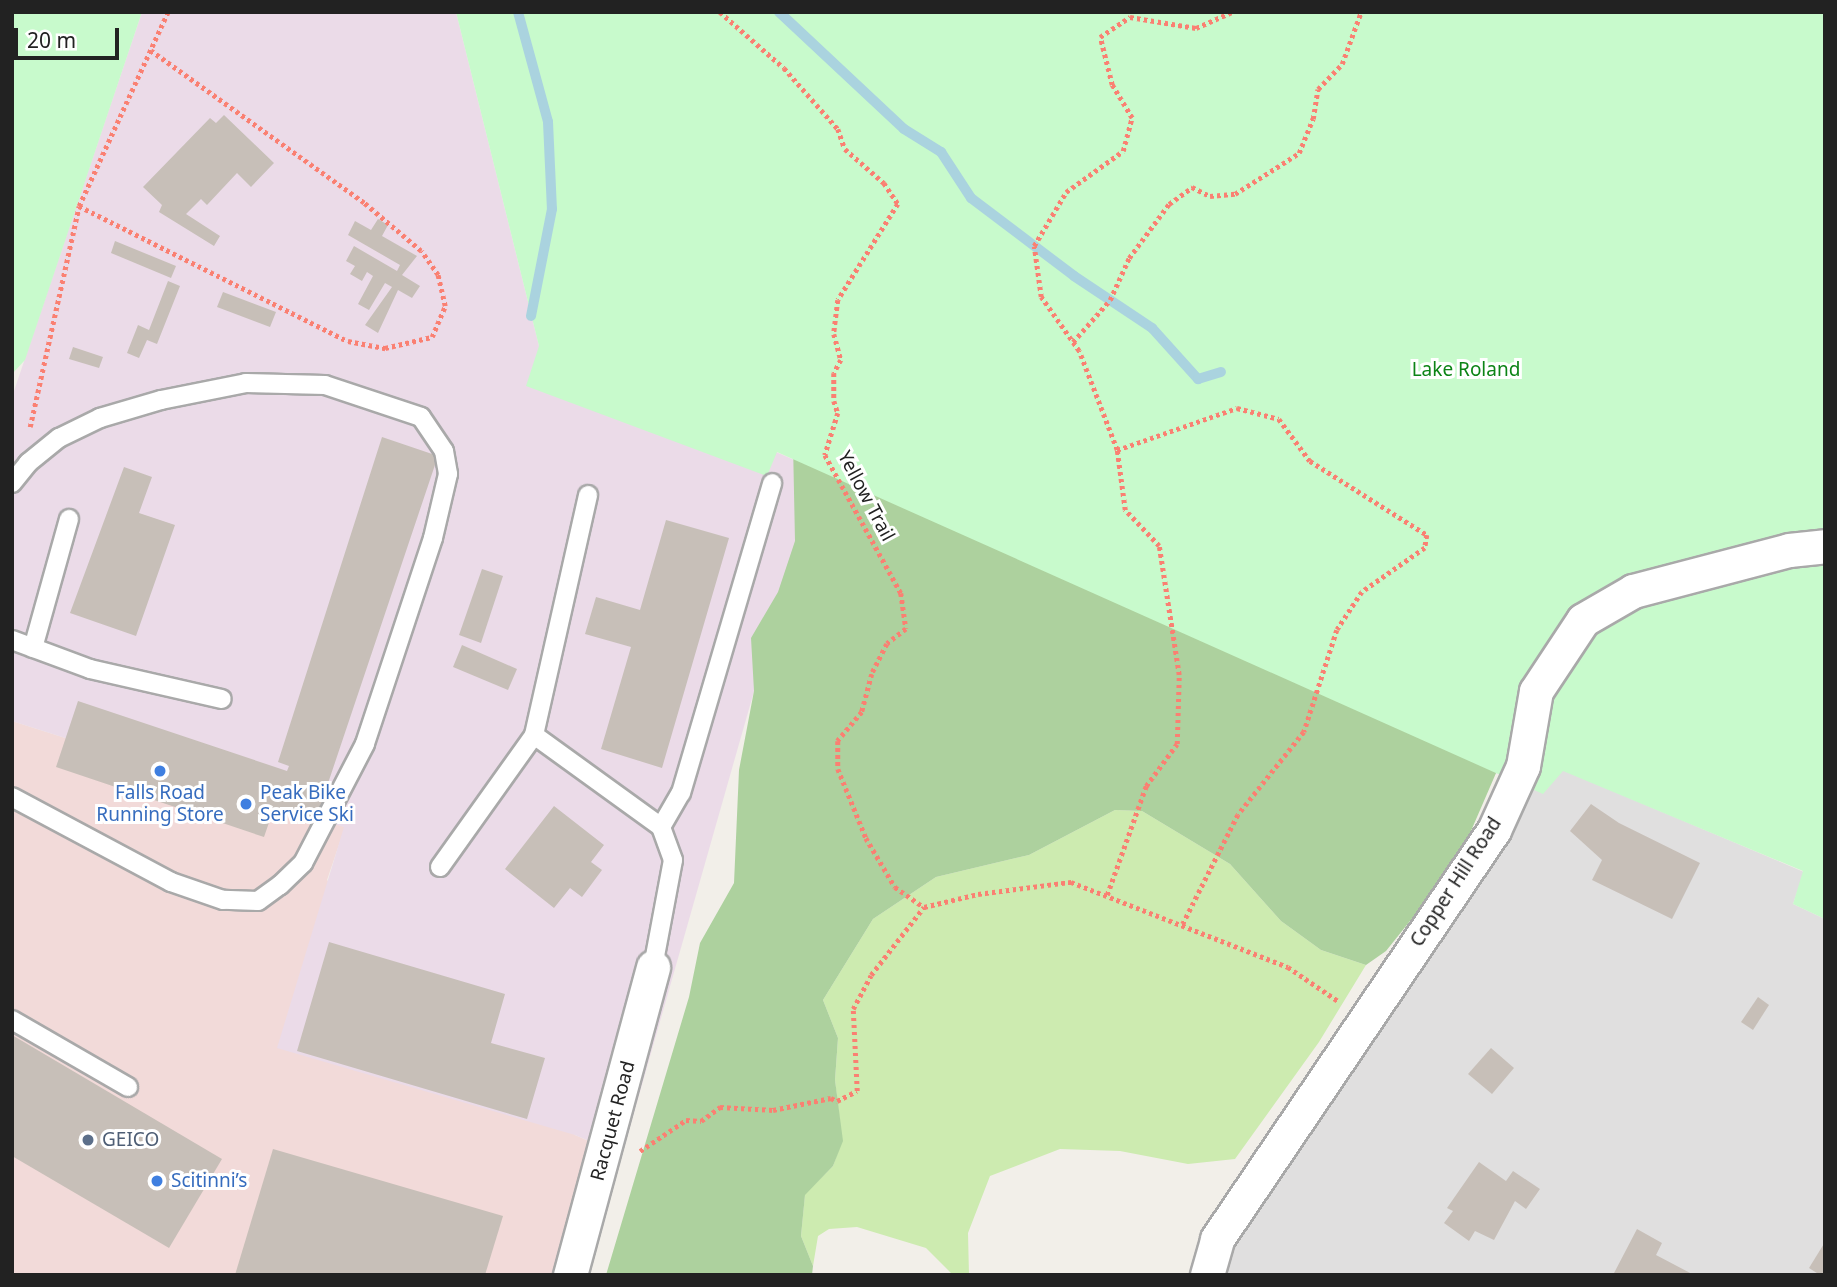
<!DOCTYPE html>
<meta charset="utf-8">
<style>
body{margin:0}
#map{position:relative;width:1837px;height:1287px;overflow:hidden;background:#f2efe9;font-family:"Noto Sans",sans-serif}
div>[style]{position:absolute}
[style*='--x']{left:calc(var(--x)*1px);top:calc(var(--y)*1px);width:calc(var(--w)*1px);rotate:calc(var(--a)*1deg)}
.residential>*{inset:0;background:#e0dfdf}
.commercial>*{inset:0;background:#f2dad9}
.industrial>*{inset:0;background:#ebdbe8}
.grass>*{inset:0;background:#cdebb0}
.forest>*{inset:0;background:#add19e}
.park>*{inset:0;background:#c8facc}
.stream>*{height:10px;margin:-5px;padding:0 5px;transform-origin:5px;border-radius:5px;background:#aad3df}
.building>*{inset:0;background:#c7bfb8}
.path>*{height:4.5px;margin-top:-2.25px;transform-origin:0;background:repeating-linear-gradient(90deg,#fa8072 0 3.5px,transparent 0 7px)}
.roads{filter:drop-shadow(2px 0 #a9a9a9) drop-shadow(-2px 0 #a9a9a9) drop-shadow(0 2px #a9a9a9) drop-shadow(0 -2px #a9a9a9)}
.lane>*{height:18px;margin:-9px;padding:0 9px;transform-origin:9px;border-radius:9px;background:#fff}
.street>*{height:33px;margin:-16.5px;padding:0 16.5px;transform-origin:16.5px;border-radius:16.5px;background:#fff}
.dots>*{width:19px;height:19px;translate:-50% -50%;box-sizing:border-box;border:4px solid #fff;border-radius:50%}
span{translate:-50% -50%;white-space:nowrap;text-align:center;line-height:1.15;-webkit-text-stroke:6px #fff;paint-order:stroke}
.park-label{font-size:19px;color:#0c8416}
.street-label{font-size:19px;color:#222}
.shop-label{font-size:19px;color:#366cbe}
.left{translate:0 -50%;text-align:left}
.service-label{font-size:19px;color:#4e5e75}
.frame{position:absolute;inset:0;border:14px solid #222;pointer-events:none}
.scale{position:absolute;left:14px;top:28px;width:105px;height:32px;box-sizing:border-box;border:4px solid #222;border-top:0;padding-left:9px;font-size:21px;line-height:24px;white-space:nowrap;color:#222;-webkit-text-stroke:5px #fff;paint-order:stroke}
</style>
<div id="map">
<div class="residential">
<div style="clip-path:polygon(1563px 770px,1804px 872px,1793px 904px,1825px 919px,1825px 1275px,1213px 1275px,1527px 787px)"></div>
</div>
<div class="commercial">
<div style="clip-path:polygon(12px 721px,345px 827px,327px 880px,575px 1135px,609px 1150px,572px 1275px,12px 1275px)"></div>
</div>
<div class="industrial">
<div style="clip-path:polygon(142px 12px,456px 12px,539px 346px,767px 475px,776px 452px,817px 470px,622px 1155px,575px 1135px,277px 1048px,344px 827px,12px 721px,12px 397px)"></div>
</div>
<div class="grass">
<div style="clip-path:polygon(1115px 810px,1142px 811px,1230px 864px,1281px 921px,1321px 950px,1366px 965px,1319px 1042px,1235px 1159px,1188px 1164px,1120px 1151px,1060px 1149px,990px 1176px,968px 1233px,969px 1275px,953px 1275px,926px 1248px,857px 1227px,829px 1229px,818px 1236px,813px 1266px,801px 1236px,805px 1194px,833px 1166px,842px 1141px,835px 1080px,838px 1038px,823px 1000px,873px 919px,936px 877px,1029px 855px)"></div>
</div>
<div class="forest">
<div style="clip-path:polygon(1825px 12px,1458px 861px,1386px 951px,1366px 965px,1321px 950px,1281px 921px,1230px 864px,1142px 811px,1115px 810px,1029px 855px,936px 877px,873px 919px,823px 1000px,838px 1038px,835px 1080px,843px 1141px,833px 1166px,805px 1195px,801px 1236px,813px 1266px,812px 1275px,606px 1275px,689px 997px,700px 943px,734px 883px,739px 770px,754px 691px,751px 638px,778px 592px,795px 541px,793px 443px)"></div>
</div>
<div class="park">
<div style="clip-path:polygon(12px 12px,142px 12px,25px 360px,12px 374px)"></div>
<div style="clip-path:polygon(456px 12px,1825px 12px,1825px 919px,1793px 904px,1803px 871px,1563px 771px,1543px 794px,777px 452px,767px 476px,526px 386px,539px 346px)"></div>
</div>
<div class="stream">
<div style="--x:518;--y:12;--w:114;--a:74.7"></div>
<div style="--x:548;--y:122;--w:87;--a:87.4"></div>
<div style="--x:552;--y:209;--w:109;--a:101.1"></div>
<div style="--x:779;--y:12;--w:171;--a:43.1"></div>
<div style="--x:904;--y:129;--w:44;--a:31.9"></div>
<div style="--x:941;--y:152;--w:55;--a:56.9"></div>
<div style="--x:971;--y:198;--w:129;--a:37.1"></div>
<div style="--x:1074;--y:276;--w:94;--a:33.7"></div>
<div style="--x:1152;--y:328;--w:69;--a:48"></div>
<div style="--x:1198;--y:379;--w:24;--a:-17"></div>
</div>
<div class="building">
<div style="clip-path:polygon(224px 115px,274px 163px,251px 187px,237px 173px,207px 205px,201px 199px,186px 214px,220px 236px,214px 246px,159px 212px,162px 205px,143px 187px,210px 118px,216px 123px)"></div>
<div style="clip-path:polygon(378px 219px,388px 225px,382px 236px,417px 256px,402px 275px,420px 286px,412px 298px,398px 290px,378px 333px,365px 325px,392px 287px,385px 283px,369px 310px,358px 304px,373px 276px,367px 272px,362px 281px,350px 274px,355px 266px,346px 261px,354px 246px,397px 271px,400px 265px,348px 235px,355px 221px,371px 230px)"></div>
<div style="clip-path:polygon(115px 241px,176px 266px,171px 278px,111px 253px)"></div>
<div style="clip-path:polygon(168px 281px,180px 286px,157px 344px,147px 340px,139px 358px,127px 353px,138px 325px,149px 330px)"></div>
<div style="clip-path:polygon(223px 292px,276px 312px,270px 327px,217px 307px)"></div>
<div style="clip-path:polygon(73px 347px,103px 357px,99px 368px,69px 359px)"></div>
<div style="clip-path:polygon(382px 437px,438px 456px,315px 822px,274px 808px,264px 837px,56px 767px,78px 701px,287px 771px,289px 766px,278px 762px)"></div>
<div style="clip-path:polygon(124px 467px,152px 477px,139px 513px,175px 525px,136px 636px,70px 613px)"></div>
<div style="clip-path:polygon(666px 520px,729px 538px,662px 768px,601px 749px,631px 647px,585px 634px,596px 597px,640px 610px)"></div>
<div style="clip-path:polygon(482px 569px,503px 576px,481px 643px,459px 635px)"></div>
<div style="clip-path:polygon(462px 645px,517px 669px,508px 690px,453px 667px)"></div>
<div style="clip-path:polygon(1591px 804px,1619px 823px,1700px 863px,1672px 919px,1592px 880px,1602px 860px,1570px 831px)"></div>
<div style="clip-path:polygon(554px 806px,604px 845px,591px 862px,602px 870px,582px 897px,570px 888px,554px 908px,505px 869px)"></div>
<div style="clip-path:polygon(329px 942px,505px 994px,491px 1043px,545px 1058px,527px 1119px,297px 1051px)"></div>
<div style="clip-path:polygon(1758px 997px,1769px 1005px,1753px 1030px,1741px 1022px)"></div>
<div style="clip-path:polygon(12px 1035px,222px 1159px,169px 1248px,12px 1156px)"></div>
<div style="clip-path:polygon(1491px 1048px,1514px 1068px,1492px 1094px,1468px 1074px)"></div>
<div style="clip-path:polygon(273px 1149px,503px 1216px,485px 1275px,235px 1275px)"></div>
<div style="clip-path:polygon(1479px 1162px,1506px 1181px,1513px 1171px,1540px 1189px,1526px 1209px,1515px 1201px,1494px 1240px,1475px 1231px,1469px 1241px,1444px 1223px,1453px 1211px,1447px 1208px)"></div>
<div style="clip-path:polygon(1637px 1229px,1662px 1243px,1656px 1255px,1694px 1275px,1613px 1275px)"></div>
<div style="clip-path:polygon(1825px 1242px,1825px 1275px,1820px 1275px,1809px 1268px)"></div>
</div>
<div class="path">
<div style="--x:720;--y:12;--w:85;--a:41.2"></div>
<div style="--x:784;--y:68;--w:81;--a:48.5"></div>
<div style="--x:838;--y:129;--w:21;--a:71"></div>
<div style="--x:845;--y:149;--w:52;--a:41.1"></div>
<div style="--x:884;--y:183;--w:25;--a:56"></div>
<div style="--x:898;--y:204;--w:113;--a:122"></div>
<div style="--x:838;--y:300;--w:34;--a:97"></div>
<div style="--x:834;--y:334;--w:27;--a:75"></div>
<div style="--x:841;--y:360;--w:15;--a:118"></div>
<div style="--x:834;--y:373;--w:28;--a:90"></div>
<div style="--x:834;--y:401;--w:13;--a:72"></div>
<div style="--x:838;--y:413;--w:44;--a:107.2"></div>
<div style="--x:825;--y:455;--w:158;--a:61.2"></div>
<div style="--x:901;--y:593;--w:36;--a:82"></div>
<div style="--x:906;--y:629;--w:24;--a:142"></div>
<div style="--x:887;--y:644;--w:34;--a:117"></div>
<div style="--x:872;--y:674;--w:39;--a:105"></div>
<div style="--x:862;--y:712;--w:38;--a:130"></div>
<div style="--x:838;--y:741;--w:28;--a:90"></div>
<div style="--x:838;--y:769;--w:74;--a:67.9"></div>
<div style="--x:866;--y:838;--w:57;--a:59.4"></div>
<div style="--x:895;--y:887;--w:35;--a:35"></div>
<div style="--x:79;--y:206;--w:301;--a:26.7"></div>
<div style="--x:348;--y:341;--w:38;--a:11"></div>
<div style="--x:385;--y:348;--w:48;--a:-13.2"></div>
<div style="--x:432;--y:337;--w:34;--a:-67"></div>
<div style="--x:445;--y:306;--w:32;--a:-103"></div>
<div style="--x:438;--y:275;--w:29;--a:-125"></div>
<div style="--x:421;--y:251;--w:75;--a:-139.9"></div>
<div style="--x:364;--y:203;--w:262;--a:-144.5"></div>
<div style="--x:1073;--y:342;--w:56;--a:-48.6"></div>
<div style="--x:1110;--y:300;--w:46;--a:-65.7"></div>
<div style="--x:1129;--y:258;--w:67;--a:-53.5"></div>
<div style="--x:1169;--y:204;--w:29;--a:-36"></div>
<div style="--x:1192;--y:187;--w:20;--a:27"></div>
<div style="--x:1210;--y:196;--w:25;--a:-5"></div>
<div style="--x:1235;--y:194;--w:76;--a:-32.6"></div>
<div style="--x:1299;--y:153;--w:37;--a:-68"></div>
<div style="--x:1313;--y:119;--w:30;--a:-81"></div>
<div style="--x:1318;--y:89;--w:35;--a:-46"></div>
<div style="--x:1342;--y:64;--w:55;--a:-69.9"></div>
<div style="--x:30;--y:427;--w:226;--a:-77.5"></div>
<div style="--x:79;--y:206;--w:213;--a:-65.4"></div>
<div style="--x:1117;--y:450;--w:127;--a:-19.3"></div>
<div style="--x:1237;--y:408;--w:43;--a:14.7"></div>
<div style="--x:1279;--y:419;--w:52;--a:53.6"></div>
<div style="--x:1310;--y:461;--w:138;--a:32.3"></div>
<div style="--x:1427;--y:535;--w:13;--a:99"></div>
<div style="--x:1425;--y:548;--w:77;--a:145.1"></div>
<div style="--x:1362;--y:592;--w:45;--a:123.3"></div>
<div style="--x:1337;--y:630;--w:107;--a:107.9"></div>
<div style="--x:1304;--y:732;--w:106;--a:128.5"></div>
<div style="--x:1238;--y:815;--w:122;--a:116.8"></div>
<div style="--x:1107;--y:895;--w:116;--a:-70.3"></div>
<div style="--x:1146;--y:786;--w:52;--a:-53.6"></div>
<div style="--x:1177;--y:744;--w:69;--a:-88.3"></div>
<div style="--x:1179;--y:675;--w:131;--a:-98.8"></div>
<div style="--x:1159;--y:546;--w:50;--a:-133.4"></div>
<div style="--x:1125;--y:510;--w:61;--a:-97.6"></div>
<div style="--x:1117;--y:450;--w:106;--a:-111"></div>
<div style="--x:1079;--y:351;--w:66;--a:-125.1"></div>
<div style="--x:1041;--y:297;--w:51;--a:-97.8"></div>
<div style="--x:1034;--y:246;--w:63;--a:-59.3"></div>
<div style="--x:1066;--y:192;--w:70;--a:-35.7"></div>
<div style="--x:1123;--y:151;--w:34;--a:-75"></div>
<div style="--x:1132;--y:118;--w:39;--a:-121"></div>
<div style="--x:1112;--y:85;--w:49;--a:-104"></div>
<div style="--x:1100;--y:37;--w:36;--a:-34"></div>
<div style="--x:1130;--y:17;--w:67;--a:9.5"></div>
<div style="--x:1196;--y:28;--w:39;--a:-24"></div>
<div style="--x:640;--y:1151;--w:55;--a:-34"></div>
<div style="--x:686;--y:1120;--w:15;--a:4"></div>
<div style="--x:701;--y:1121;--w:24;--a:-36"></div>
<div style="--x:720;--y:1107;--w:53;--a:3.2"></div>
<div style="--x:773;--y:1110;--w:59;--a:-11.7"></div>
<div style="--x:831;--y:1098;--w:7;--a:27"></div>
<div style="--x:837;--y:1101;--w:22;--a:-27"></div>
<div style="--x:857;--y:1091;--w:82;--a:-92.8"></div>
<div style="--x:853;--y:1009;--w:38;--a:-62"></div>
<div style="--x:871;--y:975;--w:86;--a:-52.1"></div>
<div style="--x:924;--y:907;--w:56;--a:-13.5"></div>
<div style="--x:978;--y:894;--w:94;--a:-7.4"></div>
<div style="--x:1071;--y:882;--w:233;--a:21.4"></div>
<div style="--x:1288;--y:967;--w:60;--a:34.2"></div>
</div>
<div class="roads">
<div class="lane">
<div style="--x:12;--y:483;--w:26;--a:-51"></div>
<div style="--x:28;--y:463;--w:40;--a:-39"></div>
<div style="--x:59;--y:438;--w:46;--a:-26"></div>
<div style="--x:100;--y:418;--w:64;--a:-16.4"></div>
<div style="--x:161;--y:400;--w:87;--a:-11.3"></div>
<div style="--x:246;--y:383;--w:79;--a:1.5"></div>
<div style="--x:325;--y:385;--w:101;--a:18.4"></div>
<div style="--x:421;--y:417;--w:41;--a:55.9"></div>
<div style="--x:444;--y:451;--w:23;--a:80"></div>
<div style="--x:448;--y:474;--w:66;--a:103.2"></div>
<div style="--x:433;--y:538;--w:217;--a:108.3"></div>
<div style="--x:365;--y:744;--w:134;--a:117.5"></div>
<div style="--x:303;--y:863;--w:32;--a:136"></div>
<div style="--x:280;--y:885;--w:27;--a:144"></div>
<div style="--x:258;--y:901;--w:35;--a:-178"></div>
<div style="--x:223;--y:900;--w:55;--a:-160.9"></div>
<div style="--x:171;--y:882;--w:180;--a:-151.9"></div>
<div style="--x:12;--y:640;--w:83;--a:20.4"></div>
<div style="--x:90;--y:669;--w:135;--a:12.8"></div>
<div style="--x:33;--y:648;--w:134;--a:-74.4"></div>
<div style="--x:534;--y:735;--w:157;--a:35.9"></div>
<div style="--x:661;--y:827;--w:35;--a:70"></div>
<div style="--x:673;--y:860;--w:109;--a:100.6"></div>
<div style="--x:661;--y:827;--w:39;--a:-60"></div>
<div style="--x:681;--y:793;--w:323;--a:-73.6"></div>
<div style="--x:440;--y:867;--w:162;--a:-54.5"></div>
<div style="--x:534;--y:735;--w:246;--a:-77.3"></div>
<div style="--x:12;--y:1020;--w:134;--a:30"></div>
</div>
<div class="street">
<div style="--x:570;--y:1275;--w:319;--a:-74.9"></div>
<div style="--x:1207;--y:1275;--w:37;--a:-74"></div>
<div style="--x:1217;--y:1239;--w:494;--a:-55.9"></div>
<div style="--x:1494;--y:830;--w:70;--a:-65.6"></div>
<div style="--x:1523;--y:766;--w:76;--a:-80.2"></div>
<div style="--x:1536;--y:691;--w:85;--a:-56.5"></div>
<div style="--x:1583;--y:620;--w:58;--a:-30.1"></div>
<div style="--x:1633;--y:591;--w:161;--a:-14.7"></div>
<div style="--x:1789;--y:550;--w:36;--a:-6"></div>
</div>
</div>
<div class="dots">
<div style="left:160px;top:771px;background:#3f7fe0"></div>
<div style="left:246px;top:804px;background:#3f7fe0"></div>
<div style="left:88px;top:1140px;background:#5c6f8a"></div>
<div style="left:157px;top:1181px;background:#3f7fe0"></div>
</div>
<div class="park-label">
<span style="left:1466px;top:370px">Lake Roland</span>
</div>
<div class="street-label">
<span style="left:866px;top:496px;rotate:62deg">Yellow Trail</span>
<span style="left:1456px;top:882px;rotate:-57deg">Copper Hill Road</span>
<span style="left:613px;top:1121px;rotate:-75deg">Racquet Road</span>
</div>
<div class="shop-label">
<span style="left:160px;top:804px">Falls Road<br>Running Store</span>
<span class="left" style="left:260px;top:804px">Peak Bike<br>Service Ski</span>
<span class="left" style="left:171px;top:1181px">Scitinni’s</span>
</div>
<div class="service-label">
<span class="left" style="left:102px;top:1140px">GEICO</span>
</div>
<div class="frame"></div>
<div class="scale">20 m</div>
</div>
